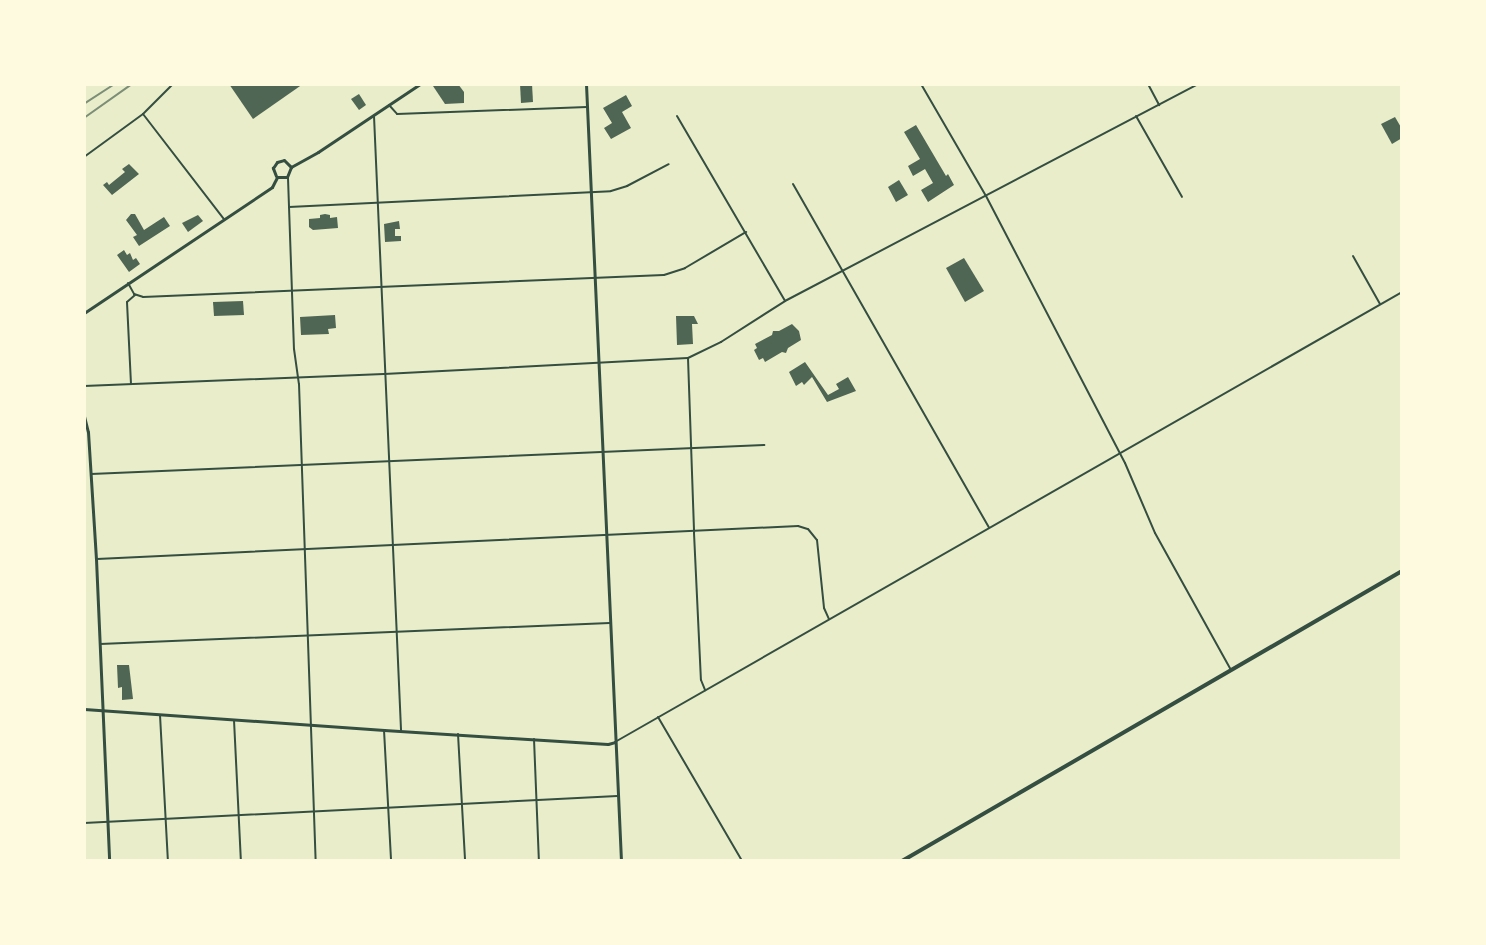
<!DOCTYPE html>
<style>
body{margin:0}
#map{position:relative;width:1486px;height:945px;overflow:hidden;background:#e9edc9;font-family:"Varela Round",sans-serif}
div>[style]{position:absolute}
[style*='--x']{left:calc(var(--x)*1px);top:calc(var(--y)*1px);width:calc(var(--w)*1px);rotate:calc(var(--a)*1deg)}
.building>*{inset:0;background:#4f6655}
.pedestrian>*{height:2px;margin:-1px;padding:0 1px;transform-origin:1px;border-radius:1px;background:#344e41}
.minor>*{height:2px;margin:-1px;padding:0 1px;transform-origin:1px;border-radius:1px;background:#344e41}
.tertiary>*{height:3px;margin:-1.5px;padding:0 1.5px;transform-origin:1.5px;border-radius:1.5px;background:#344e41}
.secondary>*{height:4px;margin:-2px;padding:0 2px;transform-origin:2px;border-radius:2px;background:#344e41}
.rail>*{height:1.5px;margin:-0.75px;padding:0 0.75px;transform-origin:0.75px;border-radius:0.75px;background:#7c8e77}
span{translate:-50% -50%;white-space:nowrap;text-align:center;line-height:1.15;-webkit-text-stroke:6px #fefae0;paint-order:stroke}
.frame{position:absolute;inset:0;border:86px solid #fefae0;pointer-events:none}
</style>
<div id="map">
<div class="building">
<div style="clip-path:polygon(229px 84px,303px 84px,253px 119px)"></div>
<div style="clip-path:polygon(436px 84px,458px 84px,464px 92px,464px 103px,445px 104px,433px 86px)"></div>
<div style="clip-path:polygon(520px 84px,532px 84px,533px 102px,521px 103px)"></div>
<div style="clip-path:polygon(359px 94px,366px 105px,359px 110px,351px 99px)"></div>
<div style="clip-path:polygon(626px 95px,632px 106px,622px 112px,631px 128px,611px 139px,604px 128px,612px 123px,603px 108px)"></div>
<div style="clip-path:polygon(1395px 117px,1402px 129px,1402px 138px,1392px 144px,1381px 124px)"></div>
<div style="clip-path:polygon(916px 125px,946px 176px,948px 174px,954px 185px,928px 202px,921px 190px,933px 183px,925px 169px,913px 176px,908px 166px,920px 159px,904px 132px)"></div>
<div style="clip-path:polygon(129px 164px,139px 174px,112px 195px,103px 185px,107px 182px,109px 185px,125px 172px,122px 169px)"></div>
<div style="clip-path:polygon(899px 180px,908px 195px,896px 202px,888px 187px)"></div>
<div style="clip-path:polygon(131px 214px,135px 214px,144px 230px,164px 217px,170px 226px,139px 246px,133px 237px,137px 235px,126px 220px)"></div>
<div style="clip-path:polygon(325px 214px,330px 215px,330px 218px,337px 217px,338px 228px,313px 230px,309px 227px,309px 219px,320px 218px,320px 215px)"></div>
<div style="clip-path:polygon(198px 215px,203px 221px,188px 232px,182px 223px)"></div>
<div style="clip-path:polygon(399px 221px,400px 229px,395px 229px,395px 236px,401px 236px,401px 241px,385px 242px,384px 224px)"></div>
<div style="clip-path:polygon(124px 250px,127px 255px,130px 253px,133px 260px,136px 258px,140px 264px,129px 272px,117px 255px)"></div>
<div style="clip-path:polygon(964px 258px,984px 291px,965px 302px,946px 268px)"></div>
<div style="clip-path:polygon(243px 301px,244px 315px,214px 316px,213px 302px)"></div>
<div style="clip-path:polygon(335px 315px,336px 328px,328px 329px,329px 334px,301px 335px,300px 317px)"></div>
<div style="clip-path:polygon(676px 316px,694px 316px,698px 324px,692px 324px,693px 344px,677px 345px)"></div>
<div style="clip-path:polygon(792px 324px,799px 331px,801px 340px,788px 348px,786px 353px,782px 352px,765px 362px,763px 358px,759px 360px,754px 350px,757px 348px,755px 344px,772px 335px,773px 331px,779px 331px)"></div>
<div style="clip-path:polygon(805px 362px,828px 395px,839px 389px,836px 384px,848px 377px,856px 391px,827px 402px,812px 377px,804px 385px,802px 382px,796px 386px,789px 372px)"></div>
<div style="clip-path:polygon(117px 665px,129px 665px,133px 699px,122px 700px,122px 687px,118px 688px)"></div>
</div>
<div class="pedestrian">
<div style="--x:1148;--y:84;--w:24;--a:62"></div>
</div>
<div class="minor">
<div style="--x:921;--y:84;--w:129;--a:59.9"></div>
<div style="--x:986;--y:196;--w:301;--a:62.5"></div>
<div style="--x:1125;--y:463;--w:76;--a:66.8"></div>
<div style="--x:1155;--y:533;--w:157;--a:61"></div>
<div style="--x:389;--y:105;--w:12;--a:48"></div>
<div style="--x:397;--y:114;--w:190;--a:-2.1"></div>
<div style="--x:143;--y:114;--w:133;--a:52.4"></div>
<div style="--x:374;--y:116;--w:615;--a:87.48"></div>
<div style="--x:677;--y:116;--w:214;--a:59.7"></div>
<div style="--x:1136;--y:116;--w:93;--a:60.4"></div>
<div style="--x:84;--y:157;--w:73;--a:-36.1"></div>
<div style="--x:143;--y:114;--w:42;--a:-45"></div>
<div style="--x:288;--y:178;--w:171;--a:88"></div>
<div style="--x:294;--y:349;--w:35;--a:82"></div>
<div style="--x:299;--y:384;--w:477;--a:88"></div>
<div style="--x:793;--y:184;--w:395;--a:60.3"></div>
<div style="--x:289;--y:207;--w:322;--a:-2.8"></div>
<div style="--x:611;--y:191;--w:17;--a:-17"></div>
<div style="--x:627;--y:186;--w:47;--a:-27.6"></div>
<div style="--x:1353;--y:256;--w:55;--a:60.6"></div>
<div style="--x:128;--y:283;--w:13;--a:61"></div>
<div style="--x:134;--y:294;--w:9;--a:18"></div>
<div style="--x:143;--y:297;--w:521;--a:-2.42"></div>
<div style="--x:664;--y:275;--w:22;--a:-18"></div>
<div style="--x:685;--y:268;--w:71;--a:-30.5"></div>
<div style="--x:688;--y:358;--w:175;--a:88"></div>
<div style="--x:694;--y:533;--w:147;--a:87.3"></div>
<div style="--x:701;--y:680;--w:11;--a:68"></div>
<div style="--x:131;--y:384;--w:82;--a:-92.8"></div>
<div style="--x:127;--y:302;--w:11;--a:-41"></div>
<div style="--x:84;--y:386;--w:300;--a:-2.3"></div>
<div style="--x:384;--y:374;--w:304;--a:-3"></div>
<div style="--x:688;--y:358;--w:37;--a:-26"></div>
<div style="--x:721;--y:342;--w:76;--a:-32.6"></div>
<div style="--x:785;--y:301;--w:467;--a:-27.7"></div>
<div style="--x:91;--y:474;--w:674;--a:-2.47"></div>
<div style="--x:97;--y:559;--w:702;--a:-2.7"></div>
<div style="--x:798;--y:526;--w:10;--a:17"></div>
<div style="--x:808;--y:529;--w:14;--a:51"></div>
<div style="--x:817;--y:540;--w:68;--a:84.1"></div>
<div style="--x:824;--y:608;--w:12;--a:66"></div>
<div style="--x:100;--y:644;--w:510;--a:-2.36"></div>
<div style="--x:160;--y:715;--w:146;--a:86.9"></div>
<div style="--x:658;--y:717;--w:167;--a:59.7"></div>
<div style="--x:234;--y:720;--w:141;--a:87.2"></div>
<div style="--x:384;--y:730;--w:131;--a:86.9"></div>
<div style="--x:458;--y:734;--w:127;--a:86.8"></div>
<div style="--x:534;--y:739;--w:122;--a:87.7"></div>
<div style="--x:615;--y:742;--w:907;--a:-29.76"></div>
<div style="--x:84;--y:823;--w:534;--a:-2.9"></div>
</div>
<div class="tertiary">
<div style="--x:586;--y:84;--w:778;--a:87.42"></div>
<div style="--x:291;--y:167;--w:31;--a:-29"></div>
<div style="--x:318;--y:152;--w:123;--a:-33.7"></div>
<div style="--x:276;--y:176;--w:9;--a:-111"></div>
<div style="--x:273;--y:168;--w:7;--a:-56"></div>
<div style="--x:277;--y:162;--w:7;--a:-16"></div>
<div style="--x:284;--y:160;--w:10;--a:45"></div>
<div style="--x:277;--y:177;--w:10;--a:0"></div>
<div style="--x:287;--y:177;--w:11;--a:-68"></div>
<div style="--x:84;--y:313;--w:226;--a:-33.8"></div>
<div style="--x:272;--y:187;--w:11;--a:-63"></div>
<div style="--x:84;--y:416;--w:16;--a:76"></div>
<div style="--x:88;--y:432;--w:127;--a:86.4"></div>
<div style="--x:96;--y:559;--w:302;--a:87.5"></div>
<div style="--x:84;--y:709;--w:301;--a:4"></div>
<div style="--x:384;--y:730;--w:224;--a:3.6"></div>
<div style="--x:608;--y:744;--w:7;--a:-16"></div>
</div>
<div class="secondary">
<div style="--x:902;--y:861;--w:578;--a:-30.11"></div>
</div>
<div class="rail">
<div style="--x:84;--y:104;--w:37;--a:-33"></div>
<div style="--x:84;--y:118;--w:59;--a:-35.3"></div>
</div>
<div class="frame"></div>
</div>
